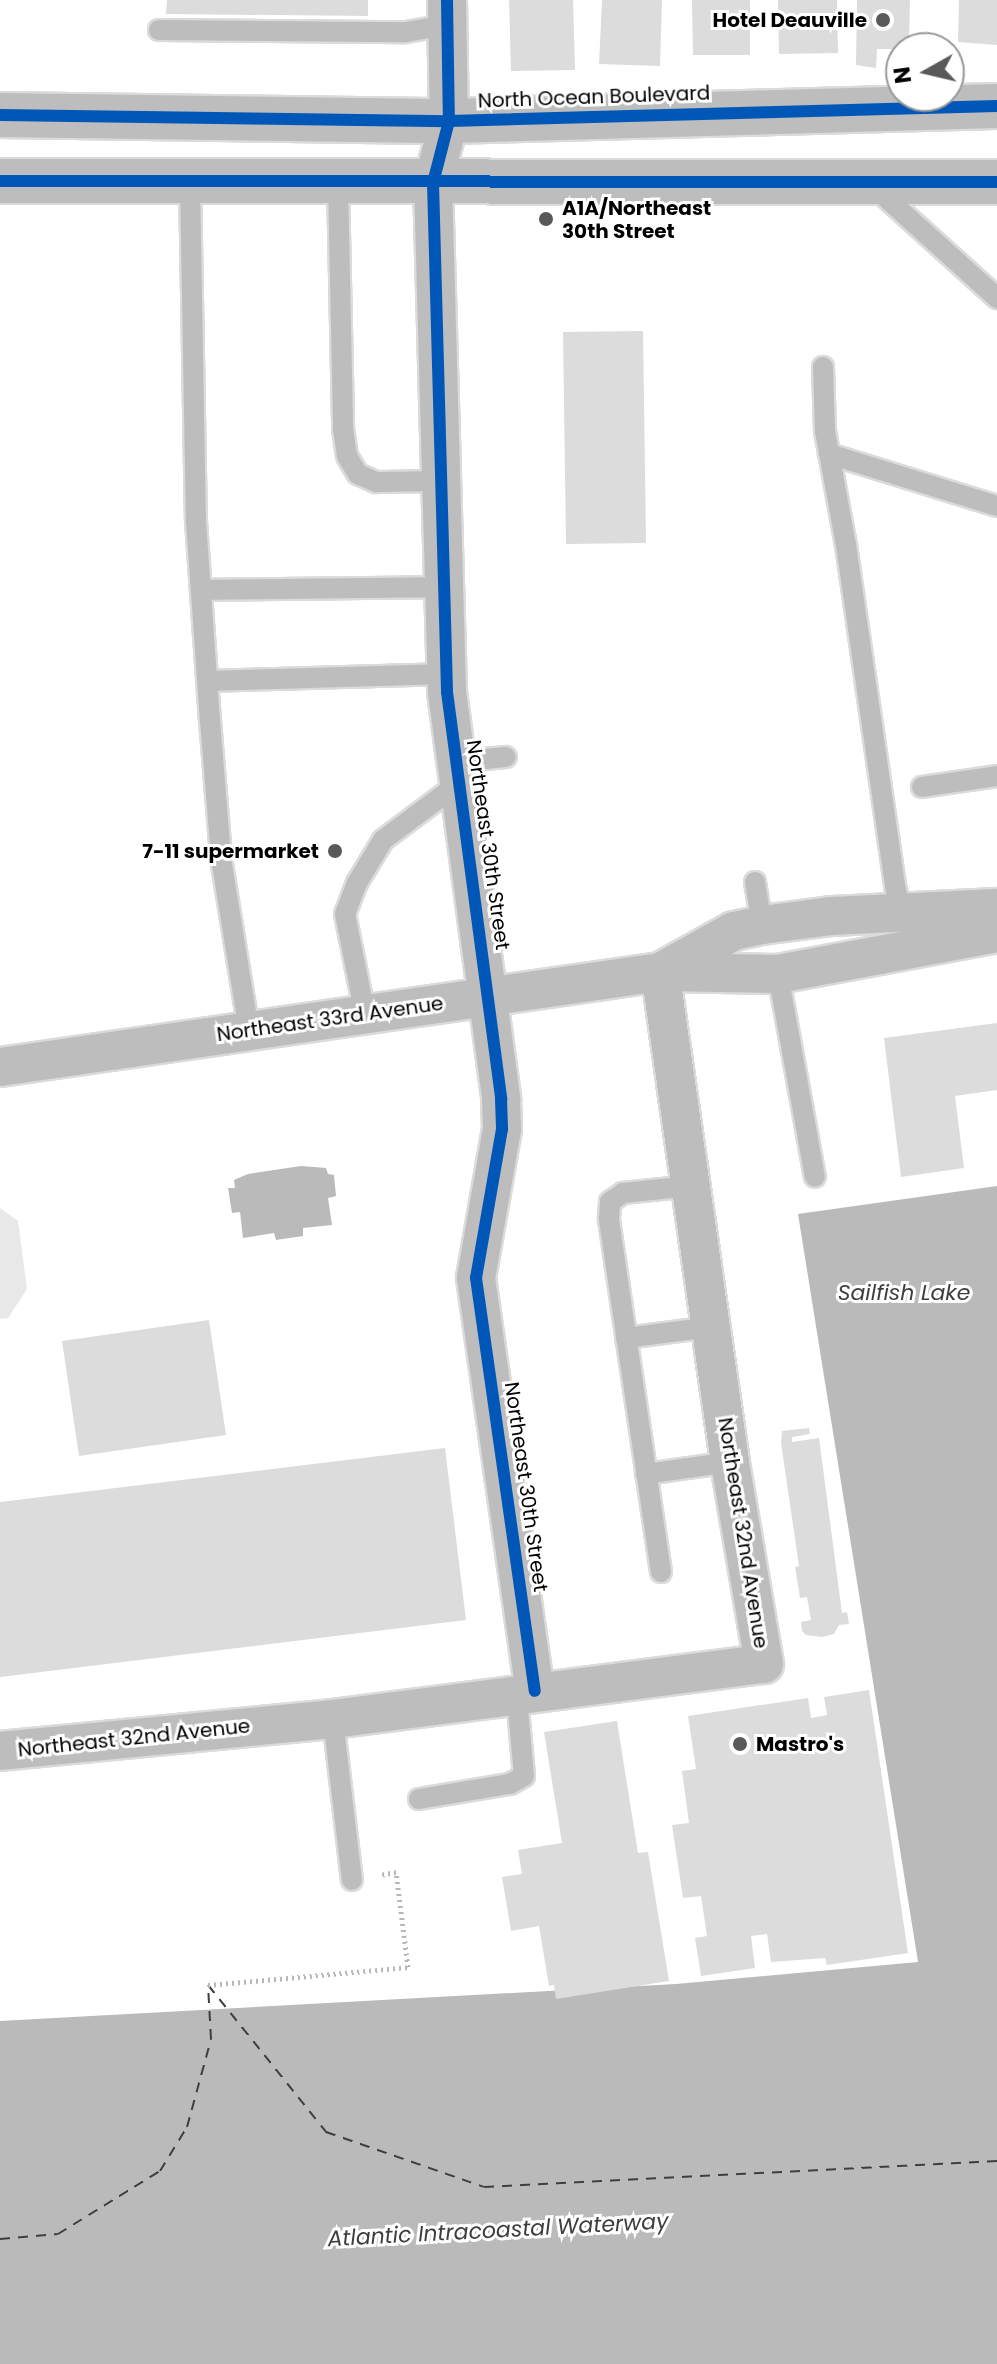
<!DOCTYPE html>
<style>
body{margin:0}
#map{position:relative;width:997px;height:2364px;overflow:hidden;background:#fff;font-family:Poppins,sans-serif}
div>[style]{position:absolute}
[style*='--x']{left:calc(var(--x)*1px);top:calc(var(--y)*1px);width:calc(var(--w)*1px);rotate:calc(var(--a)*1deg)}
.green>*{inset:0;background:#e8e8e8}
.water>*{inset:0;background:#bababa}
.ferry>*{height:2px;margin-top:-1px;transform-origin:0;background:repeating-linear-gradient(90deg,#3e3e3e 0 10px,transparent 0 18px)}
.building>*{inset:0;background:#dcdcdc}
.path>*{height:5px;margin-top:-2.5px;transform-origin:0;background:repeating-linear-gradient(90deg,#b8b8b8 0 2px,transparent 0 6px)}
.roads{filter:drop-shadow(2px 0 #dbdbdb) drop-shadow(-2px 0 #dbdbdb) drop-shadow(0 2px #dbdbdb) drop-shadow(0 -2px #dbdbdb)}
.service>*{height:20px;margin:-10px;padding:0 10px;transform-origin:10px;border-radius:10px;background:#bdbdbd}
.minor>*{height:38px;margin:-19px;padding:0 19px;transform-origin:19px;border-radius:19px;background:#bdbdbd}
.primary>*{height:44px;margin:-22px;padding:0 22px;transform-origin:22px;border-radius:22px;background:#bdbdbd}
.cycleway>*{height:12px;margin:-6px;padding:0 6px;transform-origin:6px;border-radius:6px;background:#0057b8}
.dots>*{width:22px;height:22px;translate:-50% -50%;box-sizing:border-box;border:4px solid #fff;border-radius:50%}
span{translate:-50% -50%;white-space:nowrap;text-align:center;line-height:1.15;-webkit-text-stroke:6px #fff;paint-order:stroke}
.poi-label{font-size:20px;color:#000;font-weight:700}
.right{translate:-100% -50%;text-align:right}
.left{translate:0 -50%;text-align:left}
.street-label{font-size:20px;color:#000}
.water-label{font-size:22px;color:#3e3e3e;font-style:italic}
.north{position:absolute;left:885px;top:32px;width:80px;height:80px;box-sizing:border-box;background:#fff;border:2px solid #999;border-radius:50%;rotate:262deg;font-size:22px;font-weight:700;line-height:32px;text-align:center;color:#000}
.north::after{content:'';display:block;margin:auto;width:28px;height:36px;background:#595959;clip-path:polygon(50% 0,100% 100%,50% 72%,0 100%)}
</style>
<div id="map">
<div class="green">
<div style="clip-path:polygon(0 1208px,18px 1221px,27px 1289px,8px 1318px,0 1319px)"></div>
</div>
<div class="water">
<div style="clip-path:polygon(301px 1166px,326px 1168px,328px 1174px,334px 1175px,336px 1196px,328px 1198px,332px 1225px,303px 1228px,303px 1236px,276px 1240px,274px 1233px,243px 1238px,240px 1212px,232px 1213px,228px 1188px,235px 1188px,234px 1180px,248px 1174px)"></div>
<div style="clip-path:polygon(997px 1186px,997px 2364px,0 2364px,0 2021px,676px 1984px,918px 1962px,798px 1214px)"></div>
</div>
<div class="ferry">
<div style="--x:208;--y:1985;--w:189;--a:51.2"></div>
<div style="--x:326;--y:2132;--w:167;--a:19.2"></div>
<div style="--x:484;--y:2187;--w:514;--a:-2.9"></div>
<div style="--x:0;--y:2239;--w:58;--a:-4.9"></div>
<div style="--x:58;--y:2234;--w:120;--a:-31.7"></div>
<div style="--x:160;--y:2171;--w:52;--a:-58.5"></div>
<div style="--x:187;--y:2127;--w:91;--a:-74.7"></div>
<div style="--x:211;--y:2039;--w:53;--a:-93.2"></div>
</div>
<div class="building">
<div style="clip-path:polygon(167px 0,368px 0,368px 16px,166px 14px)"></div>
<div style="clip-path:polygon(509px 0,573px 0,575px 70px,511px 71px)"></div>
<div style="clip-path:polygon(602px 0,662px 0,660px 66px,599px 64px)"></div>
<div style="clip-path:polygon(692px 0,750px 0,750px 55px,693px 55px)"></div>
<div style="clip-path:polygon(778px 0,837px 0,838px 53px,779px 54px)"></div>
<div style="clip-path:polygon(857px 0,910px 0,909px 41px,903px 41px,901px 49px,877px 49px,876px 68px,856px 65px)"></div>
<div style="clip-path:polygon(959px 0,997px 0,997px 45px,958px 42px)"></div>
<div style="clip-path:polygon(643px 331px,646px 543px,566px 544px,563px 332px)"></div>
<div style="clip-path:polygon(997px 1023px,997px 1090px,955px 1096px,964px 1168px,901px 1177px,884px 1038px)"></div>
<div style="clip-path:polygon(209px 1320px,226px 1435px,79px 1456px,62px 1341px)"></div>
<div style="clip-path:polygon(809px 1428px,810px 1434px,792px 1437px,792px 1442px,819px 1438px,842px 1613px,847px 1612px,849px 1624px,839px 1625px,834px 1634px,822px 1637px,806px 1635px,802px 1631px,801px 1622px,811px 1620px,807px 1597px,800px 1598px,795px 1567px,799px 1566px,781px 1443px,782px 1431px)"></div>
<div style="clip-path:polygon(445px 1448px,466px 1620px,0 1677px,0 1502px)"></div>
<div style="clip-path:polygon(869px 1690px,908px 1953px,827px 1965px,825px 1958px,771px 1962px,767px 1934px,751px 1936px,755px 1968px,701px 1976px,695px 1938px,707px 1936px,701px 1896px,683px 1898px,672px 1825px,689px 1823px,682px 1771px,696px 1769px,688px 1716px,808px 1698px,811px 1718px,827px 1715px,824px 1697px)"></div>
<div style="clip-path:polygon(617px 1721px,638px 1853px,648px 1852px,669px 1981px,556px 1999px,554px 1985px,549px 1986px,539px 1926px,511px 1931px,502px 1877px,522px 1874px,518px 1850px,562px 1843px,544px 1732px)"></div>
</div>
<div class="path">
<div style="--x:208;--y:1985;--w:201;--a:-5.1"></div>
<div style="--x:408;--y:1967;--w:96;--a:-97.2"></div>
<div style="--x:396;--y:1872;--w:16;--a:169"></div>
</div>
<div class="roads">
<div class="service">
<div style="--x:159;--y:30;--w:247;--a:0.5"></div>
<div style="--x:406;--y:32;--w:42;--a:-9.7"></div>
<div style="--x:190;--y:182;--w:339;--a:89"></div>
<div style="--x:196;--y:521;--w:199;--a:86"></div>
<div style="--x:210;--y:720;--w:138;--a:85.4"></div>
<div style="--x:221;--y:858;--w:175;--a:80.8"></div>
<div style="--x:338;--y:183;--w:245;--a:88.8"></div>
<div style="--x:343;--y:428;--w:28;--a:82"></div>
<div style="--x:347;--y:456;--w:21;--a:59"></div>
<div style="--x:358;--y:474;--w:20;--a:24"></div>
<div style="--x:376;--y:482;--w:65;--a:-0.9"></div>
<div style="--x:872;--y:185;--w:169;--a:42.1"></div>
<div style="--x:823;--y:367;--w:64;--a:88.2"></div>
<div style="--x:825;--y:431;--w:116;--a:79.6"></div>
<div style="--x:846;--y:545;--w:349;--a:81.8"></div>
<div style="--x:896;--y:890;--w:31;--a:75"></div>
<div style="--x:829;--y:454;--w:176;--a:17.2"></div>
<div style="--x:201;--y:590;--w:243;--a:-0.7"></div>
<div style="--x:208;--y:681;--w:238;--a:-1.7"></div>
<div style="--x:455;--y:762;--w:51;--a:-5.6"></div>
<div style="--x:922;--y:787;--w:76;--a:-8.3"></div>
<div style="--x:755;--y:882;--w:44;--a:80.8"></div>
<div style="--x:778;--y:974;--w:206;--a:79.7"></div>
<div style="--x:365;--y:1014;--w:102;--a:-101.3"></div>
<div style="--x:345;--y:914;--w:33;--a:-69"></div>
<div style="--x:357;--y:883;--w:50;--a:-58.8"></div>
<div style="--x:383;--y:840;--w:94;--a:-36.7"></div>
<div style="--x:626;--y:1338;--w:86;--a:-7.4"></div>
<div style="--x:646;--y:1474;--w:85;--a:-8.1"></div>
<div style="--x:661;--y:1572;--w:358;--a:-98.4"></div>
<div style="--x:609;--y:1218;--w:16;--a:-86"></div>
<div style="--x:610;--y:1202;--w:16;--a:-35"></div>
<div style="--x:623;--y:1193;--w:68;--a:-5.9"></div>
<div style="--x:333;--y:1719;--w:162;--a:83.3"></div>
<div style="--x:419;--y:1799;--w:92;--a:-9.4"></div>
<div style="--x:510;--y:1784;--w:16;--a:-30"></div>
<div style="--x:524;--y:1776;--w:79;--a:-95.1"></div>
</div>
<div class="minor">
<div style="--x:447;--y:0;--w:121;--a:89.1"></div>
<div style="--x:449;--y:121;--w:64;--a:104.5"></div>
<div style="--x:433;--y:183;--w:509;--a:88.42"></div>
<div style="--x:447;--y:692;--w:411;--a:82.4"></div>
<div style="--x:501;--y:1099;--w:30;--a:88"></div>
<div style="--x:502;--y:1129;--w:151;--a:99.9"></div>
<div style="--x:476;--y:1278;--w:417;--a:81.9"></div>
<div style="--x:662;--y:971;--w:82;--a:-29.1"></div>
<div style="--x:734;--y:931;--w:29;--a:-12"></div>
<div style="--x:762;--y:925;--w:70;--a:-7.4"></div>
<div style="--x:831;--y:916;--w:166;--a:-2.8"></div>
<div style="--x:0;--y:1067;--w:667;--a:-8.19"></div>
<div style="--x:660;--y:972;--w:118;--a:1"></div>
<div style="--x:778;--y:974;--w:223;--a:-10.6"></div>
<div style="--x:0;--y:1751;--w:335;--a:-5.5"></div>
<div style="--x:333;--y:1719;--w:434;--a:-7.3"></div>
<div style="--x:764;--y:1664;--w:205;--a:-99.6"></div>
<div style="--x:730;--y:1462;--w:495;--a:-98.1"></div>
</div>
<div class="primary">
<div style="--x:0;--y:115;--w:449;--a:0.8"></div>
<div style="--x:449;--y:121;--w:548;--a:-1.57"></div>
<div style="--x:0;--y:181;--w:997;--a:0.06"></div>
</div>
</div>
<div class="cycleway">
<div style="--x:447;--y:0;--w:121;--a:89.1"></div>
<div style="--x:449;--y:121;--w:64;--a:104.5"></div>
<div style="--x:433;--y:183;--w:509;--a:88.42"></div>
<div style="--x:447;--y:692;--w:411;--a:82.4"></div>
<div style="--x:501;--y:1099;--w:30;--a:88"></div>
<div style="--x:502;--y:1129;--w:151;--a:99.9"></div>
<div style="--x:476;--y:1278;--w:417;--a:81.9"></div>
<div style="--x:0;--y:115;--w:449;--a:0.8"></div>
<div style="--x:449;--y:121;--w:548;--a:-1.57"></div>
<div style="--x:0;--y:181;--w:997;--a:0.06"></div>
</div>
<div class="dots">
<div style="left:883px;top:20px;background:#595959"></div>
<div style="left:546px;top:219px;background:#595959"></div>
<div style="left:335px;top:851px;background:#595959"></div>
<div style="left:740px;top:1744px;background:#595959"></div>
</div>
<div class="poi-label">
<span class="right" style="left:867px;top:20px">Hotel Deauville</span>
<span class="left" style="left:562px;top:220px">A1A/Northeast<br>30th Street</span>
<span class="right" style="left:319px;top:851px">7-11 supermarket</span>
<span class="left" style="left:756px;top:1744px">Mastro's</span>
</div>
<div class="street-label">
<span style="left:594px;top:97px;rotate:-2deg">North Ocean Boulevard</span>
<span style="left:488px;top:845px;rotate:82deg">Northeast 30th Street</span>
<span style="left:330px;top:1019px;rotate:-8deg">Northeast 33rd Avenue</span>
<span style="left:526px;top:1487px;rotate:82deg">Northeast 30th Street</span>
<span style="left:743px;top:1533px;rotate:81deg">Northeast 32nd Avenue</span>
<span style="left:134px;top:1738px;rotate:-6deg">Northeast 32nd Avenue</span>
</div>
<div class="water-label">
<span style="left:904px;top:1293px">Sailfish Lake</span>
<span style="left:498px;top:2230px;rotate:-3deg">Atlantic Intracoastal Waterway</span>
</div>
<div class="north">N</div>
</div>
